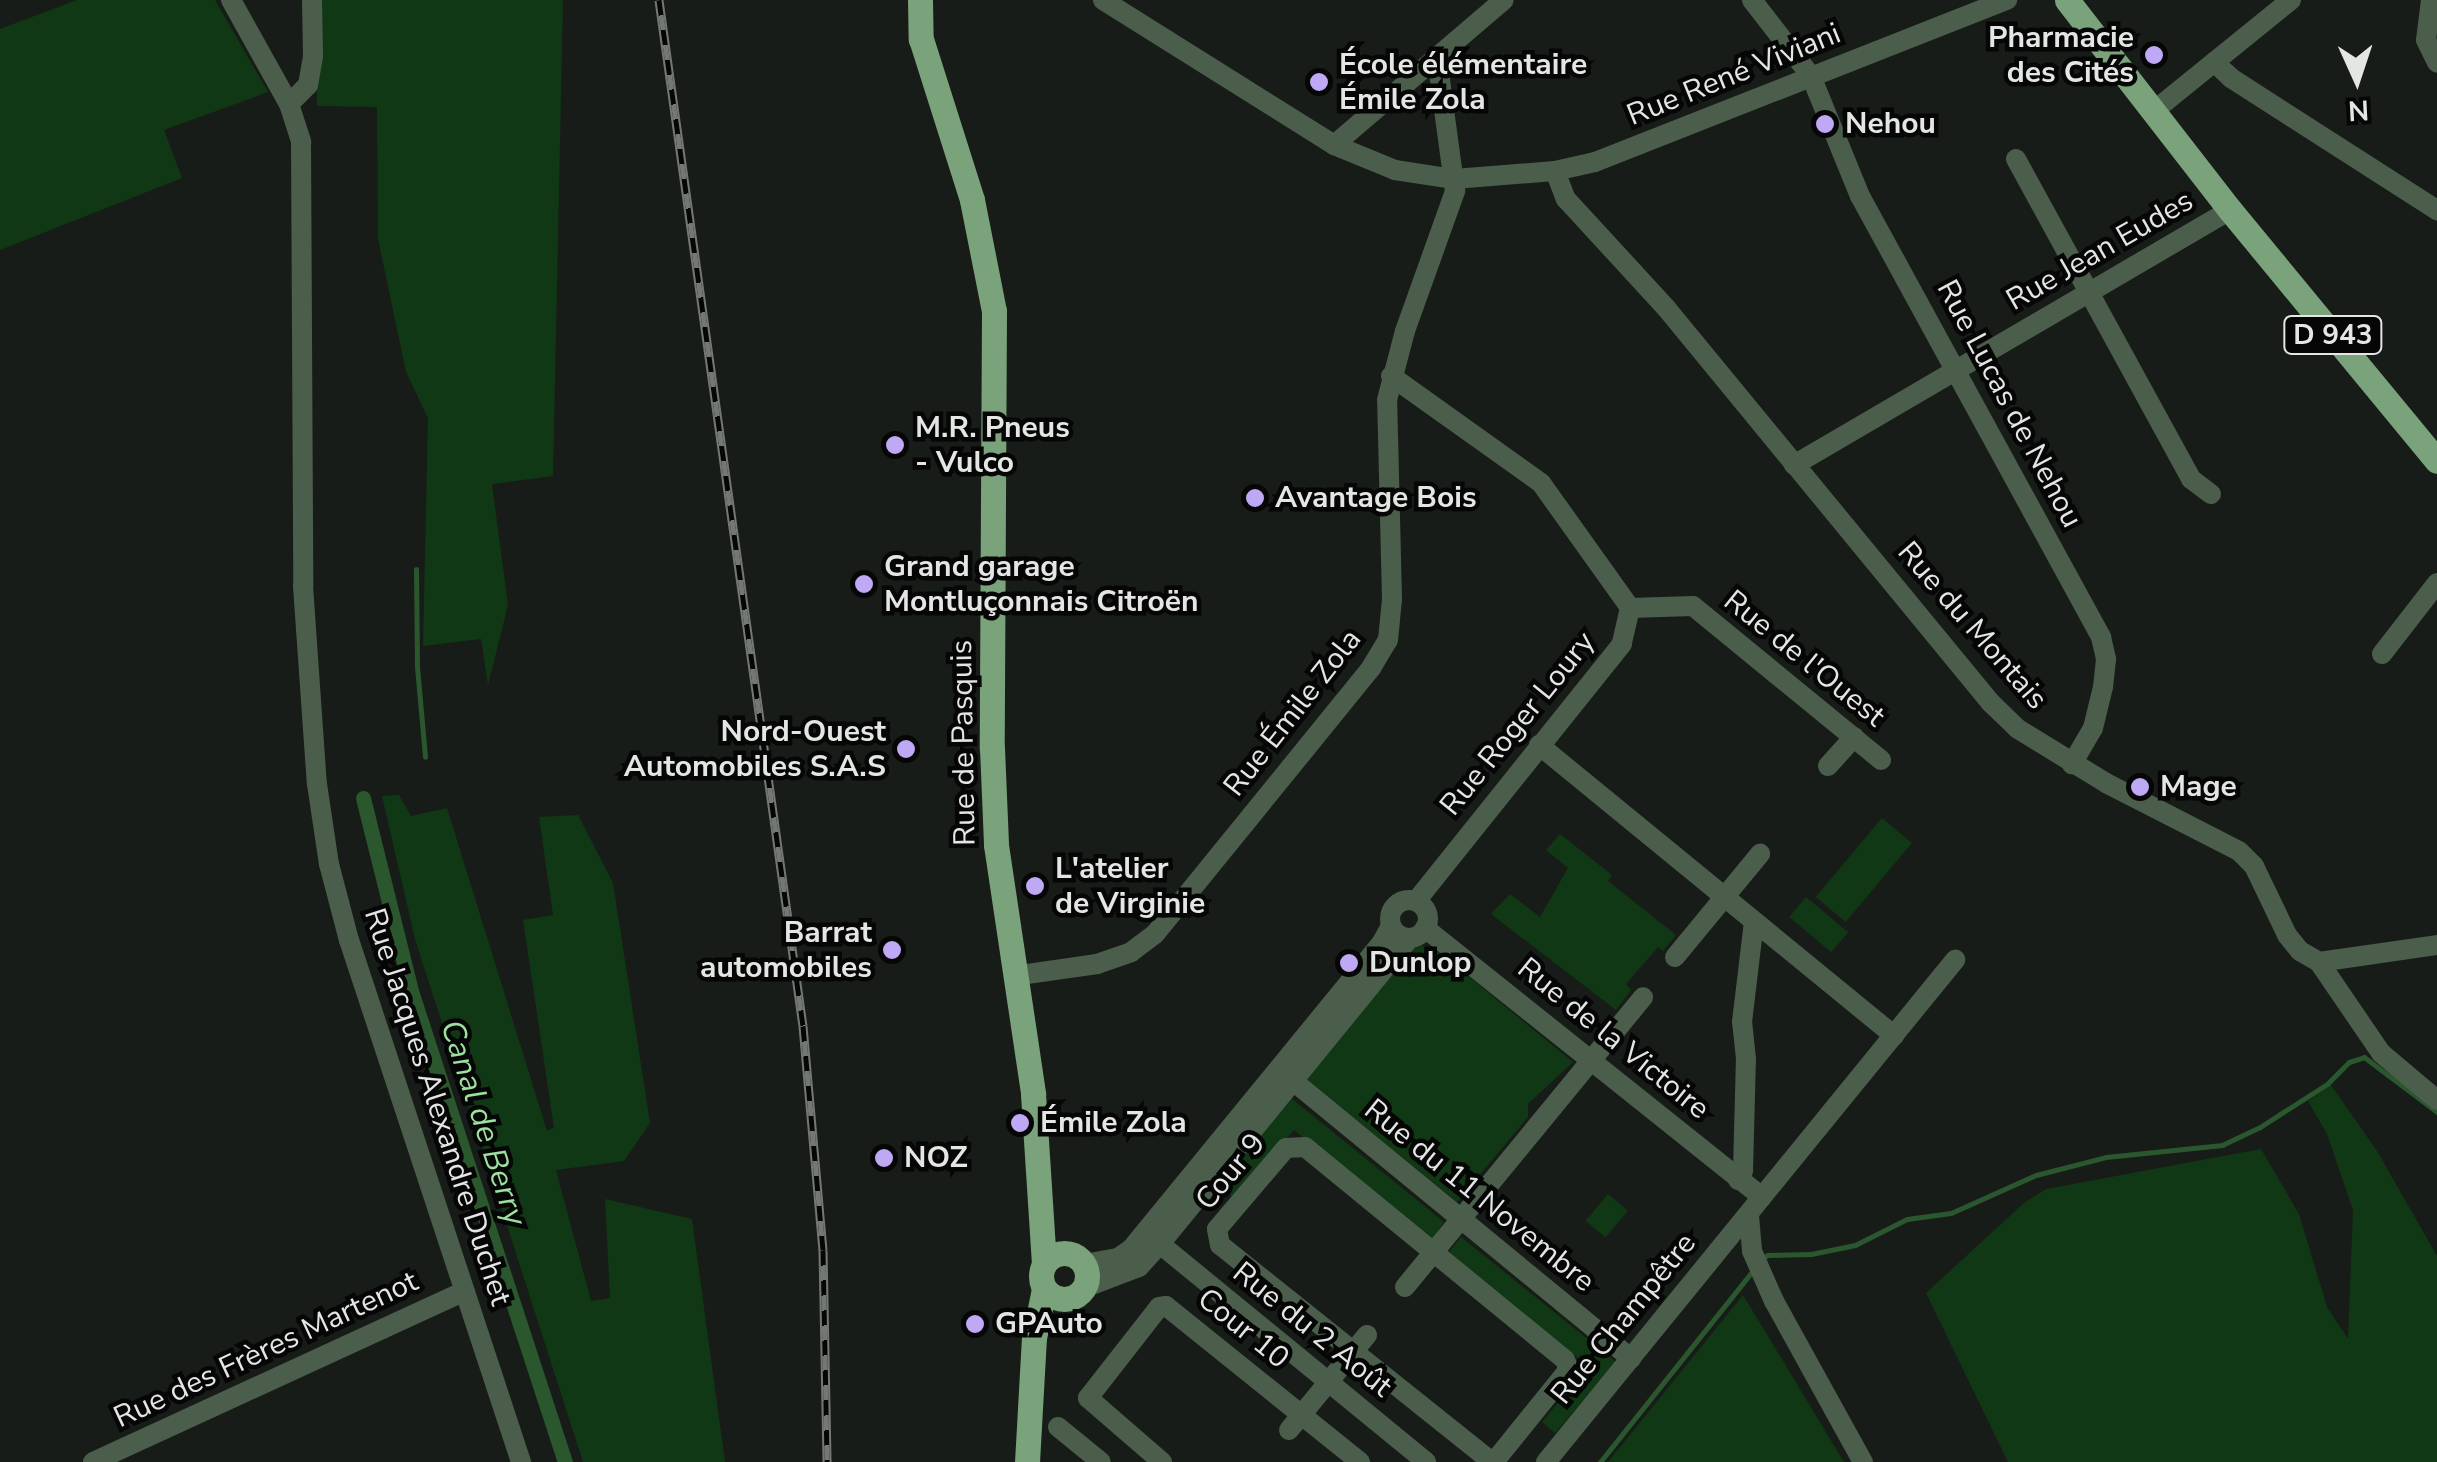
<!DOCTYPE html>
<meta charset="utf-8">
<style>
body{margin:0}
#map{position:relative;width:2437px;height:1462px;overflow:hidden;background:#181c18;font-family:"Nunito Sans",sans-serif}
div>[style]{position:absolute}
.green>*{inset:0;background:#103814;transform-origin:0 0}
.stream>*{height:5px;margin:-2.5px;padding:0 2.5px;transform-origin:2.5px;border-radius:2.5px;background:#2a572d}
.canal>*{height:15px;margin:-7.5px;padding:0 7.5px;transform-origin:7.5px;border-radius:7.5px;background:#2a572d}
.minor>*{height:20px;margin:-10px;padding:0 10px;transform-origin:10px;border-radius:10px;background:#4b5e4b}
.minor>.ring{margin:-10px;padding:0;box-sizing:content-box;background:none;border:20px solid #4b5e4b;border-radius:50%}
.major>*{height:25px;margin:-12.5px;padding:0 12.5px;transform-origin:12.5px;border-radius:12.5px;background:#7aa27b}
.major>.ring{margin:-12.5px;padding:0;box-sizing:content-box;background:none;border:25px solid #7aa27b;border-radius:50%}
.rail>*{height:9px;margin-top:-4.5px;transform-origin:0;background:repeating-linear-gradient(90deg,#050605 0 15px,#747874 0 30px);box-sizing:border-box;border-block:2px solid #747874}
.dots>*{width:28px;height:28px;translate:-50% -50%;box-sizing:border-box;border:5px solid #050605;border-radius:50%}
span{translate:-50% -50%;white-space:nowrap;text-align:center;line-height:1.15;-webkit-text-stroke:9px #050605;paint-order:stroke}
.shield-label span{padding:2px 8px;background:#050605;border:2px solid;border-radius:8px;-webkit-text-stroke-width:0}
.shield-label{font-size:28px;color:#e3e6e3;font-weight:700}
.poi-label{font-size:30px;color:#e3e6e3;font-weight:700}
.right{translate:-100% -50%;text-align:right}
.left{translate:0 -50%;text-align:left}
.street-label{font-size:30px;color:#e3e6e3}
.water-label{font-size:32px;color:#9ce19e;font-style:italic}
.north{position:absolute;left:2307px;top:30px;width:100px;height:100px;-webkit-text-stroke:8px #050605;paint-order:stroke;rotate:177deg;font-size:28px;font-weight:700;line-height:40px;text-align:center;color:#e3e6e3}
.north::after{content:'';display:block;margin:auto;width:35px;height:45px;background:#e3e6e3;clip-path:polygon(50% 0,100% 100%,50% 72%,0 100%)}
</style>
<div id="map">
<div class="green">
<div style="clip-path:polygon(77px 0,215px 0,268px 92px,164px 130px,182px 178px,0 250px,0 29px)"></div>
<div style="clip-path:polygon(317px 0,563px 0,553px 476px,492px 484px,508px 605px,488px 685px,481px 639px,423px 646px,428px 418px,406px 372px,378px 239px,377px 107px,317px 106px)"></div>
<div style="clip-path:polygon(399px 795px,411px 816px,447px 808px,547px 1131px,554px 1128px,523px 920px,553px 915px,539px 817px,578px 815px,613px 883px,650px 1123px,624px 1161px,556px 1170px,591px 1301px,610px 1298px,605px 1199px,692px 1219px,725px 1462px,583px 1462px,415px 939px,382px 796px)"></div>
<div style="left:1882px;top:818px;width:39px;height:103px;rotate:40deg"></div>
<div style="clip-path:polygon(1560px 834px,1612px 875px,1608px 881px,1676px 935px,1663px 951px,1658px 947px,1626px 984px,1631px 990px,1616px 1010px,1491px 914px,1510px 894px,1540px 917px,1568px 868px,1546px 850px)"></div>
<div style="left:1806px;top:897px;width:55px;height:26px;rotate:40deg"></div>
<div style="clip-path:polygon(1423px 946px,1435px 949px,1573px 1062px,1528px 1104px,1528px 1117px,1457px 1202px,1304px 1077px,1413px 948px)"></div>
<div style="clip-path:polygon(2331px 1085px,2377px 1151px,2437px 1256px,2437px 1462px,2008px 1462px,1926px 1293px,2024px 1203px,2046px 1189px,2261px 1149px,2299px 1214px,2327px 1307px,2348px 1339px,2353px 1210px,2327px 1134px,2308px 1101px)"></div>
<div style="clip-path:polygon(1291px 1098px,1444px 1222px,1432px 1240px,1294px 1130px,1234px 1198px,1219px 1187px)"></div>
<div style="left:1608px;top:1194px;width:26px;height:35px;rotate:40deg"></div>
<div style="clip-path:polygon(1461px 1237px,1616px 1362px,1555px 1433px,1542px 1422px,1588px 1366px,1448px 1253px)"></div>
<div style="clip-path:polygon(1743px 1295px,1844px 1462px,1608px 1462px)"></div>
</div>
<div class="stream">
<div style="left:416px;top:569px;width:98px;rotate:89.4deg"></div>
<div style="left:417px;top:667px;width:90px;rotate:84.9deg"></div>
<div style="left:1761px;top:1261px;width:8px;rotate:-45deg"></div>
<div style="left:1767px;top:1255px;width:44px;rotate:-1.3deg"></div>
<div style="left:1811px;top:1254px;width:45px;rotate:-11.6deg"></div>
<div style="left:1855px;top:1245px;width:58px;rotate:-26.6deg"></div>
<div style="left:1907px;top:1219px;width:44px;rotate:-7.8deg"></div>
<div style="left:1951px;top:1213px;width:93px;rotate:-24.1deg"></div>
<div style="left:2036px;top:1175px;width:72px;rotate:-14.4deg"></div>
<div style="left:2106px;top:1157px;width:117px;rotate:-5.9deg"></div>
<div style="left:2222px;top:1145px;width:42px;rotate:-25.3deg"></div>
<div style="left:2260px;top:1127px;width:80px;rotate:-32.7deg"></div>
<div style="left:2327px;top:1084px;width:31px;rotate:-45deg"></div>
<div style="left:2349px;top:1062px;width:16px;rotate:-18deg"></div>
<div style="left:2364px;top:1057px;width:91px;rotate:37deg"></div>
<div style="left:1600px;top:1462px;width:247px;rotate:-51.4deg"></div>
</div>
<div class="canal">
<div style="left:363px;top:798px;width:202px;rotate:76deg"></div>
<div style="left:412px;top:994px;width:492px;rotate:71.9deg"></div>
</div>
<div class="minor">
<div style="left:231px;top:0;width:119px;rotate:60.9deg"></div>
<div style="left:289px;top:104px;width:40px;rotate:72deg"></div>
<div style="left:301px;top:142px;width:444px;rotate:89.7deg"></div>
<div style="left:303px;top:586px;width:198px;rotate:86deg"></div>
<div style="left:317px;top:784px;width:81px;rotate:81.5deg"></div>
<div style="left:329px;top:864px;width:79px;rotate:75.3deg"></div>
<div style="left:349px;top:940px;width:550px;rotate:71.76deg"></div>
<div style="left:1103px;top:0;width:273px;rotate:32.1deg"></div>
<div style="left:1334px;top:145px;width:66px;rotate:22.3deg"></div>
<div style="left:1395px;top:170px;width:60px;rotate:8.7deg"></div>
<div style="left:1454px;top:179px;width:101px;rotate:-4.5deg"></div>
<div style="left:1555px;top:171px;width:41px;rotate:-12.7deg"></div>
<div style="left:1595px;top:162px;width:443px;rotate:-21.5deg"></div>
<div style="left:1752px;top:0;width:96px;rotate:52.2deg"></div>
<div style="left:1811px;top:76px;width:130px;rotate:67.8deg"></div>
<div style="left:1860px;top:196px;width:503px;rotate:61.34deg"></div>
<div style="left:2101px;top:637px;width:23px;rotate:77deg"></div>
<div style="left:2106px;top:659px;width:28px;rotate:96deg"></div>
<div style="left:2103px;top:687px;width:42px;rotate:103.7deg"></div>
<div style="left:2093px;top:728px;width:42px;rotate:120.3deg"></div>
<div style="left:2431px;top:0;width:40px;rotate:97.1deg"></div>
<div style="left:2426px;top:40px;width:25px;rotate:64deg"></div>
<div style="left:2214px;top:62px;width:23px;rotate:43deg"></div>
<div style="left:2231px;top:78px;width:245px;rotate:32.7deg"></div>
<div style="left:289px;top:104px;width:27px;rotate:-45deg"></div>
<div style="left:308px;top:85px;width:29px;rotate:-80deg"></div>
<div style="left:313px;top:56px;width:56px;rotate:-91deg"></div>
<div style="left:2155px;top:110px;width:175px;rotate:-39deg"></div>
<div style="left:1334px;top:145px;width:223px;rotate:-40.5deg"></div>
<div style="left:2016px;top:159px;width:365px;rotate:61.3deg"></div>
<div style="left:2191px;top:479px;width:25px;rotate:37deg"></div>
<div style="left:1555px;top:171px;width:30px;rotate:69deg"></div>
<div style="left:1566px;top:199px;width:149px;rotate:47.4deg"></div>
<div style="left:1667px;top:309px;width:509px;rotate:50.58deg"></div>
<div style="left:1990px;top:702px;width:39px;rotate:44deg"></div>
<div style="left:2018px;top:729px;width:103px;rotate:31.5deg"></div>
<div style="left:2106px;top:783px;width:149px;rotate:27.1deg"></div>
<div style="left:2239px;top:851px;width:21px;rotate:45deg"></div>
<div style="left:2254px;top:866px;width:76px;rotate:64.4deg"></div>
<div style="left:2287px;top:935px;width:21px;rotate:51deg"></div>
<div style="left:2300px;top:951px;width:22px;rotate:30deg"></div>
<div style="left:2319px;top:962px;width:119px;rotate:-8.2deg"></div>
<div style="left:1391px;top:376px;width:184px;rotate:35.5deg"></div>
<div style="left:1541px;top:483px;width:153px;rotate:54.5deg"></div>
<div style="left:1630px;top:608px;width:37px;rotate:103deg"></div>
<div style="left:1622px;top:644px;width:329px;rotate:128.7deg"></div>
<div style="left:1794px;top:465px;width:505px;rotate:-30.32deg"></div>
<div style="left:1630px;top:608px;width:63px;rotate:-1.8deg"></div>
<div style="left:1693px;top:606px;width:243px;rotate:39.3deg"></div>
<div style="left:2382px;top:654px;width:90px;rotate:-52.2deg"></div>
<div style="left:1539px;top:745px;width:459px;rotate:39.3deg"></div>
<div style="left:1828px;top:766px;width:39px;rotate:-48deg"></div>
<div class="ring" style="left:1390px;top:900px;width:18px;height:18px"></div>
<div style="left:1425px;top:928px;width:431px;rotate:38.6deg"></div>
<div style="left:1675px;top:957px;width:134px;rotate:-50.5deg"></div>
<div style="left:2319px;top:962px;width:110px;rotate:55.7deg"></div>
<div style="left:2381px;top:1053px;width:73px;rotate:40deg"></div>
<div style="left:1014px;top:976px;width:84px;rotate:-8.2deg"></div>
<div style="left:1097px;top:964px;width:36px;rotate:-19deg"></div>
<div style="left:1131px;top:952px;width:30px;rotate:-37deg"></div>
<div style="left:1155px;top:934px;width:343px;rotate:-50.9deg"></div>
<div style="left:1371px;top:668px;width:33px;rotate:-59deg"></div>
<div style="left:1388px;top:640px;width:41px;rotate:-84.4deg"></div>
<div style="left:1392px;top:599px;width:199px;rotate:-91.4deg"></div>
<div style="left:1387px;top:400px;width:71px;rotate:-75.4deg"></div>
<div style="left:1405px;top:331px;width:149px;rotate:-70.3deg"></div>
<div style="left:1455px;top:191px;width:134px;rotate:-97.7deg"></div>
<div style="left:1281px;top:1071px;width:453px;rotate:39.4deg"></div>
<div style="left:1738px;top:1180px;width:10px;rotate:-61deg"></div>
<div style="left:1743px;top:1171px;width:112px;rotate:-88.5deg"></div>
<div style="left:1746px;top:1059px;width:37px;rotate:-96deg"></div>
<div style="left:1742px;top:1022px;width:101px;rotate:-83.2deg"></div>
<div style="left:1749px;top:1216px;width:35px;rotate:85deg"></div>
<div style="left:1752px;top:1251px;width:55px;rotate:66.3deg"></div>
<div style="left:1774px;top:1301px;width:184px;rotate:61.1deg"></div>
<div style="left:1160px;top:1244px;width:344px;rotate:39.3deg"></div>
<div style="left:1084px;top:1264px;width:35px;rotate:-10deg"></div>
<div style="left:1118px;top:1258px;width:16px;rotate:-35deg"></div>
<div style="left:1131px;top:1249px;width:397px;rotate:-50.7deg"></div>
<div style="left:1382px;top:942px;width:18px;rotate:-61deg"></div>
<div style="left:1405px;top:1287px;width:375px;rotate:-50.6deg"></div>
<div style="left:1084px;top:1288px;width:59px;rotate:-20.9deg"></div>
<div style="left:1139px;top:1267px;width:31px;rotate:-48deg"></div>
<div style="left:1160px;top:1244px;width:395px;rotate:-50.8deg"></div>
<div style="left:1058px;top:1427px;width:55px;rotate:39.1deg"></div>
<div style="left:1289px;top:1430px;width:123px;rotate:-50.6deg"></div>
<div style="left:93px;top:1462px;width:409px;rotate:-24.7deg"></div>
<div style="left:1162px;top:1462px;width:98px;rotate:-139.1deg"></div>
<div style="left:1088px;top:1398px;width:115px;rotate:-52deg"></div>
<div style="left:1159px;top:1307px;width:7px;rotate:-8deg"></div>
<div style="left:1166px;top:1306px;width:249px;rotate:38.8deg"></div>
<div style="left:1492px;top:1462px;width:348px;rotate:-141.4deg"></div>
<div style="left:1220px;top:1245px;width:16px;rotate:-101deg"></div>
<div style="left:1217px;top:1229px;width:106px;rotate:-49.6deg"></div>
<div style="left:1286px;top:1148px;width:19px;rotate:-3deg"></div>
<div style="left:1305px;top:1147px;width:336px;rotate:39.3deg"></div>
<div style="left:1565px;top:1360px;width:10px;rotate:66deg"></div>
<div style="left:1569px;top:1369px;width:119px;rotate:128.9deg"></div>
<div style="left:1546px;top:1462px;width:648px;rotate:-50.83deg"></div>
</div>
<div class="major">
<div style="left:920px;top:0;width:39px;rotate:89deg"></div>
<div style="left:921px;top:39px;width:169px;rotate:72.4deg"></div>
<div style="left:972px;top:200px;width:113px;rotate:78.8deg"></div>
<div style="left:994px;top:311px;width:437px;rotate:90.3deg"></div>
<div style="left:992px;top:748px;width:97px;rotate:87.6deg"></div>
<div style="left:996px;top:845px;width:252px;rotate:81.5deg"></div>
<div style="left:1033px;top:1094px;width:170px;rotate:86.3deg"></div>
<div style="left:2067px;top:0;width:266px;rotate:52.2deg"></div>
<div style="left:2230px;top:210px;width:325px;rotate:50.5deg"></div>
<div class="ring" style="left:1041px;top:1253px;width:21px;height:21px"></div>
<div style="left:1027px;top:1462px;width:124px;rotate:-86.8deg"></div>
<div style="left:1034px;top:1338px;width:50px;rotate:-78.5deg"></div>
</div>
<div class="rail">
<div style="left:659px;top:0;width:1036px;rotate:82.01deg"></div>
<div style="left:803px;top:1026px;width:225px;rotate:84.9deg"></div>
<div style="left:823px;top:1250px;width:212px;rotate:88.9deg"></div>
</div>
<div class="dots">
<div style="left:2154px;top:55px;background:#bfa8f4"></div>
<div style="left:1319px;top:82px;background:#bfa8f4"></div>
<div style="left:1825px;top:124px;background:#bfa8f4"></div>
<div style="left:895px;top:445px;background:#bfa8f4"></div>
<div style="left:1255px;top:498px;background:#bfa8f4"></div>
<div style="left:864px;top:584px;background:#bfa8f4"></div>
<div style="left:906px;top:749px;background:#bfa8f4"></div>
<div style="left:2140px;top:787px;background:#bfa8f4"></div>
<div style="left:1035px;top:886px;background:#bfa8f4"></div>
<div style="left:892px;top:950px;background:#bfa8f4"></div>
<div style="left:1349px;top:963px;background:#bfa8f4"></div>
<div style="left:1020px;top:1123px;background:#bfa8f4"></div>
<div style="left:884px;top:1158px;background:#bfa8f4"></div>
<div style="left:975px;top:1324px;background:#bfa8f4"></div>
</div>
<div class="shield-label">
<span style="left:2333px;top:335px">D 943</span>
</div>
<div class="poi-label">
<span class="right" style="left:2134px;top:55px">Pharmacie<br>des Cités</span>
<span class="left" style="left:1339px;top:82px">École élémentaire<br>Émile Zola</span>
<span class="left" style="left:1845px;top:124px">Nehou</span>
<span class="left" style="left:915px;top:445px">M.R. Pneus<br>- Vulco</span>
<span class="left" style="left:1275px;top:498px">Avantage Bois</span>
<span class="left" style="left:884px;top:584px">Grand garage<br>Montluçonnais Citroën</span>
<span class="right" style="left:886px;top:749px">Nord-Ouest<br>Automobiles S.A.S</span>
<span class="left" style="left:2160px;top:787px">Mage</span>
<span class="left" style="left:1055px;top:886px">L'atelier<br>de Virginie</span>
<span class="right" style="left:872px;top:950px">Barrat<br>automobiles</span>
<span class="left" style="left:1369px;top:963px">Dunlop</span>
<span class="left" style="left:1040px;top:1123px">Émile Zola</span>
<span class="left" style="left:904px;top:1158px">NOZ</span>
<span class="left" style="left:995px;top:1324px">GPAuto</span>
</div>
<div class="street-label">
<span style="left:1734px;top:75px;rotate:-22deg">Rue René Viviani</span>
<span style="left:2100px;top:251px;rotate:-30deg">Rue Jean Eudes</span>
<span style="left:2009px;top:404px;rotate:62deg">Rue Lucas de Nehou</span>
<span style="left:1972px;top:626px;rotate:49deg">Rue du Montais</span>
<span style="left:1804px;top:659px;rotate:39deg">Rue de l'Ouest</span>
<span style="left:1293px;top:713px;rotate:-52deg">Rue Émile Zola</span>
<span style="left:1518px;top:724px;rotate:-51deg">Rue Roger Loury</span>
<span style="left:964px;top:743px;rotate:-91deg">Rue de Pasquis</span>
<span style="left:1613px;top:1039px;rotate:39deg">Rue de la Victoire</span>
<span style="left:437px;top:1107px;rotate:72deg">Rue Jacques Alexandre Duchet</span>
<span style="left:1231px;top:1172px;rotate:-50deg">Cour 9</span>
<span style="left:1479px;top:1196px;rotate:39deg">Rue du 11 Novembre</span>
<span style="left:1624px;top:1319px;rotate:-51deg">Rue Champêtre</span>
<span style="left:1243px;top:1329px;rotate:39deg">Cour 10</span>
<span style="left:1312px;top:1330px;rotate:39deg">Rue du 2 Août</span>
<span style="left:266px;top:1350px;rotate:-25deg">Rue des Frères Martenot</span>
</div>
<div class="water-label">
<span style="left:483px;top:1123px;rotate:72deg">Canal de Berry</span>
</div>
<div class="north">N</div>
</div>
